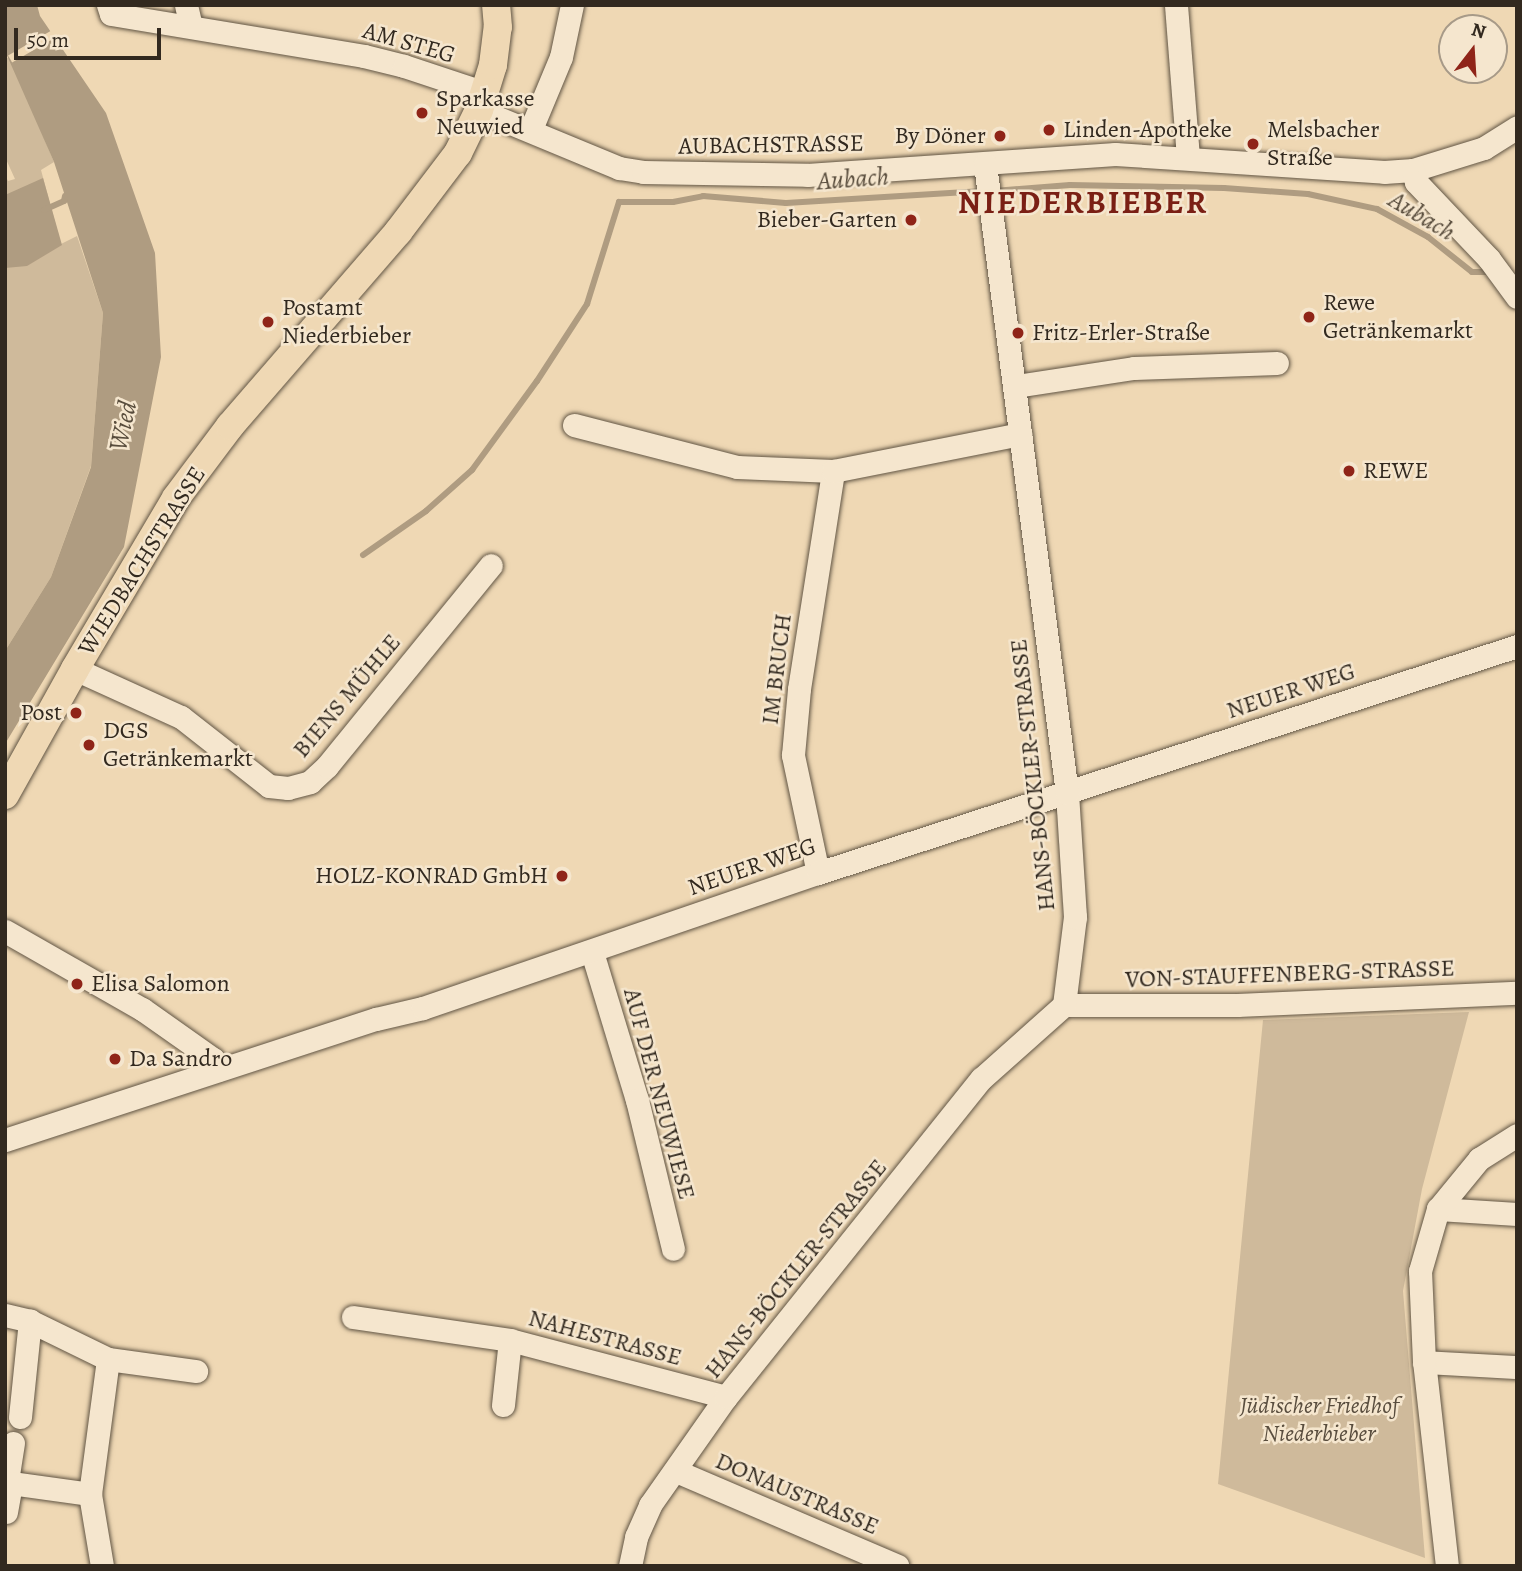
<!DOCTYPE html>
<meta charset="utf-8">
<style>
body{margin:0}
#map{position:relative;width:1522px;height:1571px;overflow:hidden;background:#efd8b4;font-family:Alegreya,serif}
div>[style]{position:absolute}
.green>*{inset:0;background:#cfba9b}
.water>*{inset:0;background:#af9c81}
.pier>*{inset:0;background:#efd8b4;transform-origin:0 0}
.stream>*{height:6px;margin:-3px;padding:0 3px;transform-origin:3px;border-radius:3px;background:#af9c81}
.roads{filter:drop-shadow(0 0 2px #615544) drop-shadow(0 0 2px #615544)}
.minor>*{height:23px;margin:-11.5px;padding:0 11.5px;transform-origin:11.5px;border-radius:11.5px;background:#f5e6ce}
.major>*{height:28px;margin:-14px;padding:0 14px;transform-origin:14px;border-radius:14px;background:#efd8b4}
.dots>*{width:19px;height:19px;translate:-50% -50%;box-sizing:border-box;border:4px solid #f5e6ce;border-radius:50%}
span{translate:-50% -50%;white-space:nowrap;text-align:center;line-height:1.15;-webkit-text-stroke:5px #f5e6ce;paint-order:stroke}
.street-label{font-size:24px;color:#32291f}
.poi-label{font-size:24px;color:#32291f}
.left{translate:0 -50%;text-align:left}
.right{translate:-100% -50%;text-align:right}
.park-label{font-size:24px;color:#594d3e;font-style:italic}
.water-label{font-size:26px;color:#584c3c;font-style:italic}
.district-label{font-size:32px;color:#7a1f14;font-weight:700;letter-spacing:2px}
.frame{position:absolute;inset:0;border:7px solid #32291f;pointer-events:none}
.north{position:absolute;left:1438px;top:14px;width:70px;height:70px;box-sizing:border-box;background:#f5e6ce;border:2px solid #a79a88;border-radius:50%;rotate:17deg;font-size:19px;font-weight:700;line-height:28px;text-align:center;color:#32291f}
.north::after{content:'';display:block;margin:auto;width:24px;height:32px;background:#8f2418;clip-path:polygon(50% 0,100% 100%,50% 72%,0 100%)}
.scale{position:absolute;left:14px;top:28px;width:147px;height:32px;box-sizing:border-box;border:4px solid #32291f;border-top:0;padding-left:9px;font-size:21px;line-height:24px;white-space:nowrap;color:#32291f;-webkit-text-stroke:5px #f5e6ce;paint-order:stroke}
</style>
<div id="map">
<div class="green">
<div style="clip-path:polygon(10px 57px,54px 162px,41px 170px,61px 244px,77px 236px,103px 313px,91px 466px,51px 577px,5px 651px,5px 175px,8px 181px,15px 179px,5px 157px,5px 59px)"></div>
<div style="clip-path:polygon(1469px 1012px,1422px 1189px,1403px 1291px,1425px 1558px,1218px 1484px,1263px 1020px)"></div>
</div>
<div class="water">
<div style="clip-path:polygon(5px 5px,37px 5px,40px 16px,106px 113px,155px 253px,161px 357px,124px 547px,5px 744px,5px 651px,51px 577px,91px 467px,103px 313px,54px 162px,5px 51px)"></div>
<div style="clip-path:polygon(43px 178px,62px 245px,27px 266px,5px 268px,5px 195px)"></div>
</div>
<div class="pier">
<div style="left:54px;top:29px;width:8px;height:53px;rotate:60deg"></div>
</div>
<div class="stream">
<div style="left:994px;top:191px;width:76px;rotate:-4.5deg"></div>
<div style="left:1070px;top:185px;width:154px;rotate:1.1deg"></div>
<div style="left:1224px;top:188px;width:84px;rotate:4.1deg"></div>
<div style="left:1308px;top:194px;width:71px;rotate:12.3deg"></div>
<div style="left:1377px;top:209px;width:58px;rotate:28.8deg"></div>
<div style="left:1428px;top:237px;width:56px;rotate:38.5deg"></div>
<div style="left:1472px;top:272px;width:18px"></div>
<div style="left:44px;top:210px;width:22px;rotate:-24deg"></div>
<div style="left:64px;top:201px;width:5px;rotate:-79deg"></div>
<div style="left:363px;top:555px;width:77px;rotate:-34.9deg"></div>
<div style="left:426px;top:511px;width:62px;rotate:-41.7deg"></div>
<div style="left:472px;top:470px;width:110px;rotate:-53.9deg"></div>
<div style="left:537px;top:381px;width:92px;rotate:-57deg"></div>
<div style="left:587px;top:304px;width:107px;rotate:-72.6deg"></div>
<div style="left:619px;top:202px;width:54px"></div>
<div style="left:673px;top:202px;width:31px;rotate:-11deg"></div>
<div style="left:703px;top:196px;width:83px;rotate:4.8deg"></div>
<div style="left:786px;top:203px;width:197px;rotate:-3.5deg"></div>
</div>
<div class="roads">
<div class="minor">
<div style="left:108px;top:5px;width:9px;rotate:72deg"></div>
<div style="left:111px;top:14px;width:256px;rotate:9.4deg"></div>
<div style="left:364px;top:56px;width:41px;rotate:14deg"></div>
<div style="left:404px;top:66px;width:85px;rotate:18.4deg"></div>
<div style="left:186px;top:5px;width:22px;rotate:77deg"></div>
<div style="left:1176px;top:5px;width:152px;rotate:85.5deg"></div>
<div style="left:479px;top:110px;width:152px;rotate:22.5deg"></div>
<div style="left:619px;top:168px;width:24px;rotate:9deg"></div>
<div style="left:643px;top:172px;width:164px;rotate:1deg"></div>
<div style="left:807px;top:175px;width:309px;rotate:-3.9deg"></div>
<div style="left:1115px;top:154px;width:270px;rotate:3.8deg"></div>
<div style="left:1384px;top:172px;width:29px;rotate:-4deg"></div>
<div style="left:1413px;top:170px;width:74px;rotate:-17.2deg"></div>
<div style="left:1484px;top:148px;width:39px;rotate:-32deg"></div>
<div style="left:531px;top:129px;width:78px;rotate:-67.4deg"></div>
<div style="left:561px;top:57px;width:53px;rotate:-78.1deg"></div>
<div style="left:1413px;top:170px;width:12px;rotate:76deg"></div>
<div style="left:1416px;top:182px;width:106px;rotate:46.5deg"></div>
<div style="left:1489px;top:259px;width:47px;rotate:53.6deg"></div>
<div style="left:1016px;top:386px;width:119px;rotate:-8.7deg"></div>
<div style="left:1134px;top:368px;width:143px;rotate:-2deg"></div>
<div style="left:574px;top:425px;width:168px;rotate:14.4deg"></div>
<div style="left:737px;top:467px;width:96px;rotate:2.4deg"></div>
<div style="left:75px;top:669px;width:116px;rotate:24.4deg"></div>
<div style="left:181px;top:717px;width:112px;rotate:38.1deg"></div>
<div style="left:269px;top:786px;width:19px;rotate:6deg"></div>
<div style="left:288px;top:788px;width:23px;rotate:-15deg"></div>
<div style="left:310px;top:782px;width:23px;rotate:-43deg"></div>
<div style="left:327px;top:766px;width:259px;rotate:-50.8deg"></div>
<div style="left:818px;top:873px;width:121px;rotate:-102deg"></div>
<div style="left:793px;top:755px;width:66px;rotate:-84.8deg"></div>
<div style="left:799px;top:689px;width:221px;rotate:-81.1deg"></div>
<div style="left:833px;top:471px;width:191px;rotate:-11.2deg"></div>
<div style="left:5px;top:931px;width:158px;rotate:29.7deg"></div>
<div style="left:142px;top:1009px;width:87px;rotate:35.2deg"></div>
<div style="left:213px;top:1059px;width:12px;rotate:66deg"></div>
<div style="left:592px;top:952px;width:155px;rotate:73.1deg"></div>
<div style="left:637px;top:1100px;width:153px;rotate:76.4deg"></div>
<div style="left:1064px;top:1005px;width:173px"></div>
<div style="left:1237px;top:1005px;width:280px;rotate:-2.5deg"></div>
<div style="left:5px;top:1140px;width:390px;rotate:-18.1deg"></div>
<div style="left:376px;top:1019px;width:48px;rotate:-13.2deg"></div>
<div style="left:423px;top:1008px;width:417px;rotate:-18.9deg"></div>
<div style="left:818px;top:873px;width:735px;rotate:-17.99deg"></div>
<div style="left:1438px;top:1209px;width:79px;rotate:3.6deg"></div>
<div style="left:5px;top:1315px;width:26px;rotate:13deg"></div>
<div style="left:30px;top:1321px;width:87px;rotate:26deg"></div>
<div style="left:108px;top:1359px;width:89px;rotate:7.8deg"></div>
<div style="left:353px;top:1317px;width:159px;rotate:8.3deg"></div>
<div style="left:510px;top:1340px;width:223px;rotate:14.8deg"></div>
<div style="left:1424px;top:1362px;width:93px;rotate:3.1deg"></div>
<div style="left:503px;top:1405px;width:65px;rotate:-83.9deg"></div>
<div style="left:20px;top:1417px;width:97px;rotate:-84.1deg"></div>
<div style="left:13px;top:1443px;width:33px;rotate:99deg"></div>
<div style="left:8px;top:1476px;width:8px;rotate:67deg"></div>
<div style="left:11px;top:1483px;width:80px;rotate:7.9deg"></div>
<div style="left:676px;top:1471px;width:241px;rotate:23.2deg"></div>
<div style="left:6px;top:1512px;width:29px;rotate:-80deg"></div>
<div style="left:102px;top:1566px;width:73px;rotate:-99.5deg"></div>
<div style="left:90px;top:1494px;width:136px;rotate:-82.4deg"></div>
<div style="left:630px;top:1566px;width:30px;rotate:-78deg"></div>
<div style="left:636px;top:1537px;width:35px;rotate:-66deg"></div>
<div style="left:650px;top:1505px;width:132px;rotate:-54.9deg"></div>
<div style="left:726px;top:1397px;width:408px;rotate:-51.3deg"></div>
<div style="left:981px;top:1079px;width:111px;rotate:-41.7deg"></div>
<div style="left:1064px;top:1005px;width:89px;rotate:-82.9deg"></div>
<div style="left:1075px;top:917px;width:124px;rotate:-93.7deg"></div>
<div style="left:1067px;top:793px;width:634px;rotate:-97.43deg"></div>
<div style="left:1447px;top:1566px;width:205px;rotate:-96.4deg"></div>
<div style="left:1424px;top:1362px;width:91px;rotate:-92.5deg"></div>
<div style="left:1420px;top:1271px;width:65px;rotate:-73.8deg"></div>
<div style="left:1438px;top:1209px;width:65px;rotate:-50.6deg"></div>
<div style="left:1479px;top:1159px;width:45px;rotate:-32.3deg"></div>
</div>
<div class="major">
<div style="left:5px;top:795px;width:144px;rotate:-60.9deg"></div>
<div style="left:75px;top:669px;width:199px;rotate:-59.4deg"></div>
<div style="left:176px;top:498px;width:90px;rotate:-53.1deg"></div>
<div style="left:230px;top:426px;width:257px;rotate:-49.1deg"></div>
<div style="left:398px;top:232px;width:99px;rotate:-52.8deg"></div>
<div style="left:458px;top:153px;width:48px;rotate:-64deg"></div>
<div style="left:479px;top:110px;width:47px;rotate:-72.7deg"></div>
<div style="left:493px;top:65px;width:38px;rotate:-83deg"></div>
<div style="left:498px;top:27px;width:22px;rotate:-95deg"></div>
</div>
</div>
<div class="dots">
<div style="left:422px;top:113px;background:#8f2418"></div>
<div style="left:1049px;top:130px;background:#8f2418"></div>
<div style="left:1000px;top:136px;background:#8f2418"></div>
<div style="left:1253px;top:144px;background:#8f2418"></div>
<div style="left:911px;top:220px;background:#8f2418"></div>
<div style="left:1309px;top:317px;background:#8f2418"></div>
<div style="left:268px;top:322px;background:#8f2418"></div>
<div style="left:1018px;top:333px;background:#8f2418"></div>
<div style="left:1349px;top:471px;background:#8f2418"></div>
<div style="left:76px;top:713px;background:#8f2418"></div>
<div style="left:89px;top:745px;background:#8f2418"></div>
<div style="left:562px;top:876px;background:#8f2418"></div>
<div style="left:77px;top:984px;background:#8f2418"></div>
<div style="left:115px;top:1059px;background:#8f2418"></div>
</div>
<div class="street-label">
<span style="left:409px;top:43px;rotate:16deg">AM STEG</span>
<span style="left:771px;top:145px;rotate:-1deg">AUBACHSTRASSE</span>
<span style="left:142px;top:561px;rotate:-58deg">WIEDBACHSTRASSE</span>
<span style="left:777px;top:669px;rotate:-83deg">IM BRUCH</span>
<span style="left:1291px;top:691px;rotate:-18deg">NEUER WEG</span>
<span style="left:347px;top:696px;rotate:-50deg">BIENS MÜHLE</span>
<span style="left:1033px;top:775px;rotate:-96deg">HANS-BÖCKLER-STRASSE</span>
<span style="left:752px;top:867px;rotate:-19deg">NEUER WEG</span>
<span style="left:1290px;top:974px;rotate:-2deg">VON-STAUFFENBERG-STRASSE</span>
<span style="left:659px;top:1094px;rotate:75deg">AUF DER NEUWIESE</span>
<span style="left:796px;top:1269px;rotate:-51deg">HANS-BÖCKLER-STRASSE</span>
<span style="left:605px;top:1338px;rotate:15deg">NAHESTRASSE</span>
<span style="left:797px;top:1494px;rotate:23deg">DONAUSTRASSE</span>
</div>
<div class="poi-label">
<span class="left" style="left:436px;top:113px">Sparkasse<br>Neuwied</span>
<span class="left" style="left:1063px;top:130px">Linden-Apotheke</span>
<span class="left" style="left:1267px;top:144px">Melsbacher<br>Straße</span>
<span class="right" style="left:986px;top:136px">By Döner</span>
<span class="right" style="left:897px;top:220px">Bieber-Garten</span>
<span class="left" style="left:1323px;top:317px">Rewe<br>Getränkemarkt</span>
<span class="left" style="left:282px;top:322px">Postamt<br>Niederbieber</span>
<span class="left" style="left:1032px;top:333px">Fritz-Erler-Straße</span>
<span class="left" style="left:1363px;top:471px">REWE</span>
<span class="right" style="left:62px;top:713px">Post</span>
<span class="left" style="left:103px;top:745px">DGS<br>Getränkemarkt</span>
<span class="right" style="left:548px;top:876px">HOLZ-KONRAD GmbH</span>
<span class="left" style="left:91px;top:984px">Elisa Salomon</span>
<span class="left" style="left:129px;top:1059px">Da Sandro</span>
</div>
<div class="park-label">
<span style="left:1319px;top:1420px">Jüdischer Friedhof<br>Niederbieber</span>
</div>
<div class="water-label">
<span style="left:853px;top:179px;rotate:-4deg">Aubach</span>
<span style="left:1422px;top:216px;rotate:31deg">Aubach</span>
<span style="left:123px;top:426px;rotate:-77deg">Wied</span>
</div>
<div class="district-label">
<span style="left:1083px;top:202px">NIEDERBIEBER</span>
</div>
<div class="frame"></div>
<div class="north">N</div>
<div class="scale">50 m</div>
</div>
